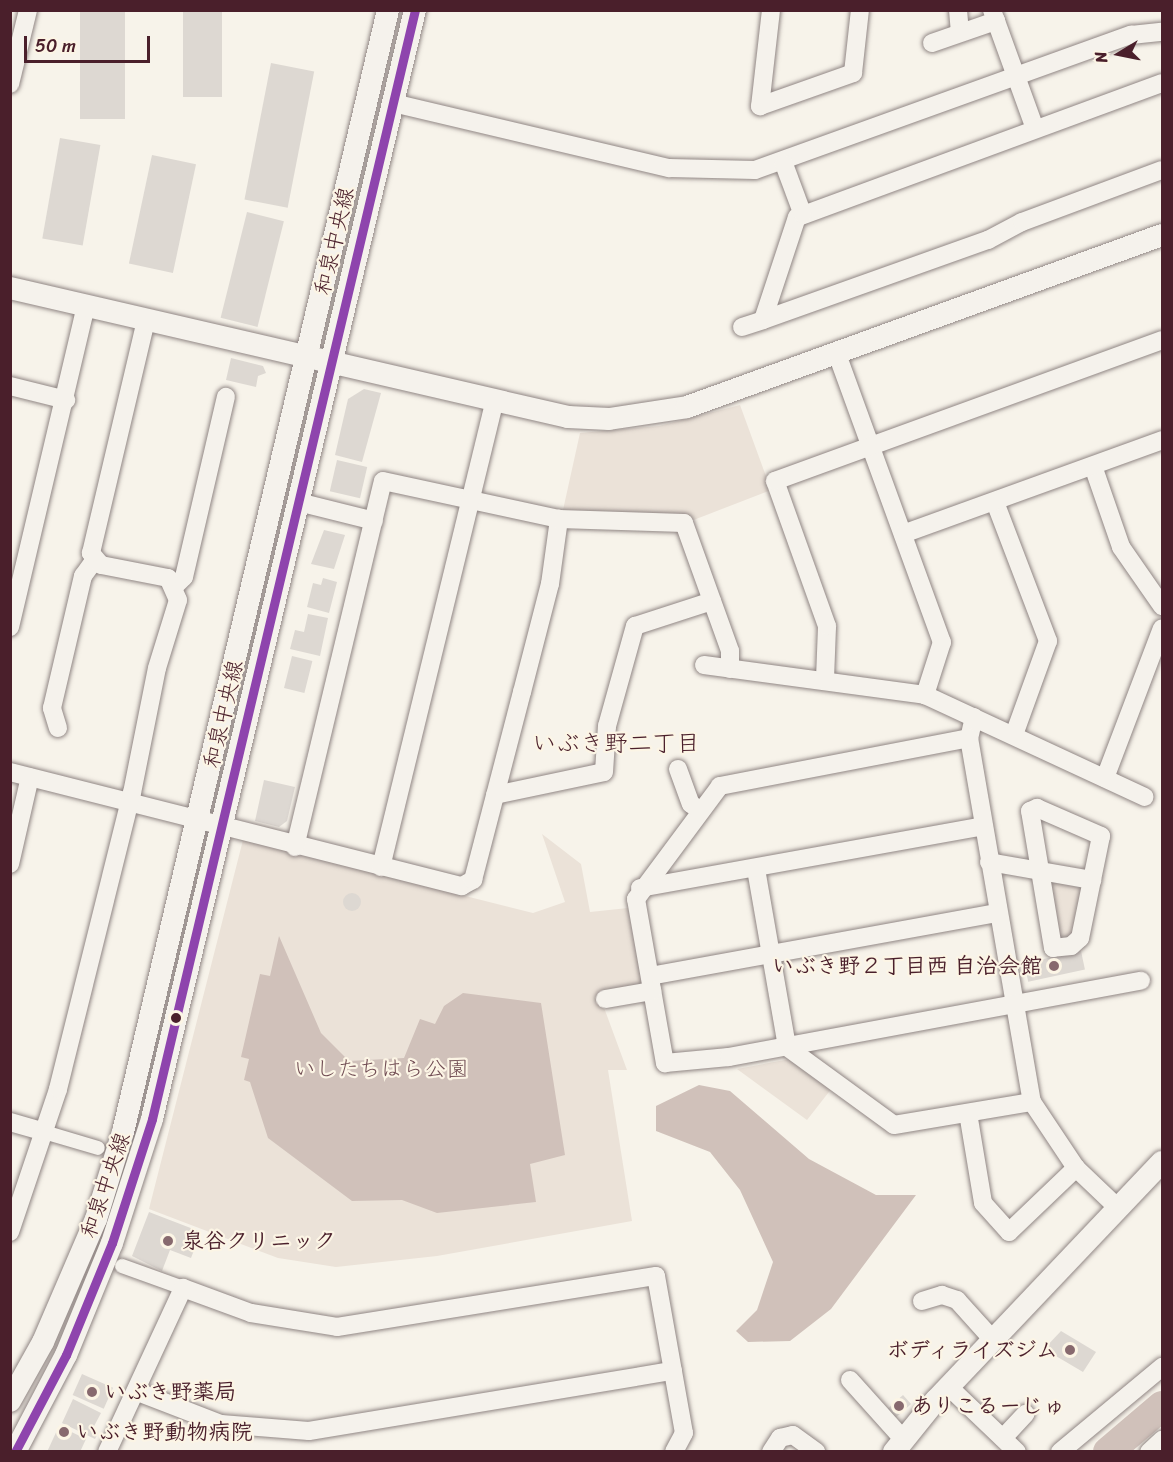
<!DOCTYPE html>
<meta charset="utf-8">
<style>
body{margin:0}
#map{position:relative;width:1173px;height:1462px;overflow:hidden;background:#f7f3ea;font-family:Sriracha,"Klee One",sans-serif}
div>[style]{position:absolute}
.green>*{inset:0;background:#ebe2d8}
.water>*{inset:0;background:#d0c1ba}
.river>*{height:30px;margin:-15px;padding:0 15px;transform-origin:15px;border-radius:15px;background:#d0c1ba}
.building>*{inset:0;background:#ddd8d2;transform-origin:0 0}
.round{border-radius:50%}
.roads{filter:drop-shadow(0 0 2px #908684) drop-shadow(0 0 2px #908684)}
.pedestrian>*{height:14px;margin:-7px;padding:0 7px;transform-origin:7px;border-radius:7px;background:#f5f2ec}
.minor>*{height:18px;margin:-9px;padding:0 9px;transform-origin:9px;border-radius:9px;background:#f5f2ec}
.tertiary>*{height:22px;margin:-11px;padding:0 11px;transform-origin:11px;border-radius:11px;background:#f5f2ec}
.bus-1>*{height:9px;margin:-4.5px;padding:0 4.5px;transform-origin:4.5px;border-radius:4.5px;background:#8e44ad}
.dots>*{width:16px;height:16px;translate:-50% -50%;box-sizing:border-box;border:3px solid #fcf5e5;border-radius:50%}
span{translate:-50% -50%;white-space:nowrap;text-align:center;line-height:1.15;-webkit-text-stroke:4.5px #fcf5e5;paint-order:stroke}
.street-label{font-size:22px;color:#4a1f2b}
.poi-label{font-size:22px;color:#4a1f2b;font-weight:700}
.right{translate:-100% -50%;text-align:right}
.left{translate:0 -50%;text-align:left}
.park-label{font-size:22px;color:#704c53}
.neighbourhood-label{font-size:24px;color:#4a1f2b}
.frame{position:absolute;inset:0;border:12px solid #4a1f2b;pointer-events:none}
.north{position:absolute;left:1089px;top:24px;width:60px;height:60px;-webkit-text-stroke:4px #fcf5e5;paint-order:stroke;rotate:260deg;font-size:16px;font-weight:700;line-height:24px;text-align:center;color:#4a1f2b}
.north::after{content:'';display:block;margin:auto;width:21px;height:27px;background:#4a1f2b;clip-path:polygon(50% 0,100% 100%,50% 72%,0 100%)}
.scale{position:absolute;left:24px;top:36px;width:126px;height:27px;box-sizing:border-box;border:3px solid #4a1f2b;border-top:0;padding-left:8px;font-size:18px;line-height:21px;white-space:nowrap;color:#4a1f2b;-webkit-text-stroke:4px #fcf5e5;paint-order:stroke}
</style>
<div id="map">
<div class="green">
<div style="clip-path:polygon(740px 405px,771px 490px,691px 521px,688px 515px,563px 510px,580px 433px,659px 426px)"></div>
<div style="clip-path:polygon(542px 834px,581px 864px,590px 912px,628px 908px,642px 984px,599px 994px,627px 1070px,608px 1070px,632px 1221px,437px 1256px,336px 1267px,278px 1258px,149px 1209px,243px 840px,533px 913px,565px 902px)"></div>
<div style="clip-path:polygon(1054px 880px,1085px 890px,1076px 934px,1069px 940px,1056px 936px,1047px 884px)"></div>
<div style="clip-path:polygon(790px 1059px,832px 1088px,807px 1120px,737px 1069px)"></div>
</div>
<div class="water">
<div style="clip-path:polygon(279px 936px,321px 1033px,349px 1061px,404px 1058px,420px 1019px,435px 1024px,444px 1006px,463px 993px,541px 1003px,565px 1155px,530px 1164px,536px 1202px,437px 1213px,402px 1200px,352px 1201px,268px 1138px,250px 1082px,244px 1080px,249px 1059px,241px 1057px,260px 974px,270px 976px)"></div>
<div style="clip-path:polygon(699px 1085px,730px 1091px,809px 1159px,876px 1195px,916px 1195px,831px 1309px,790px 1341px,748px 1342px,736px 1331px,757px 1310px,773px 1262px,740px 1190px,710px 1152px,656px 1131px,656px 1106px)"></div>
</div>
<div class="river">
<div style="left:1108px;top:1452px;width:71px;rotate:-40.4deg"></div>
</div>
<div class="building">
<div style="left:80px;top:10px;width:45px;height:109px"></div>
<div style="left:183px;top:10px;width:39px;height:87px"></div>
<div style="left:271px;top:63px;width:44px;height:139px;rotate:11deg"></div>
<div style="left:60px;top:138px;width:41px;height:102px;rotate:10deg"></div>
<div style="left:152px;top:155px;width:45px;height:111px;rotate:12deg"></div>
<div style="left:247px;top:212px;width:38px;height:109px;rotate:14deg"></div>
<div style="clip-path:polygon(231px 358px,263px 366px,266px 373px,258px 376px,256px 387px,226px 380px)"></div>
<div style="clip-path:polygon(364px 389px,381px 393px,362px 462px,335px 455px,348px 399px)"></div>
<div style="left:337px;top:460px;width:31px;height:32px;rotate:13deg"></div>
<div style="clip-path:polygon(324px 530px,345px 535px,334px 569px,311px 564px)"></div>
<div style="clip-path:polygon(323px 578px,337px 582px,329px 613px,307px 607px,313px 583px,321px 585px)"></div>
<div style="clip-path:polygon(308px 614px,328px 618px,320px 656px,290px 649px,295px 630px,304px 632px)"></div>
<div style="left:292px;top:656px;width:21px;height:33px;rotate:14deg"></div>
<div style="clip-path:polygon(264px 780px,295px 787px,287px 821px,279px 827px,255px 821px)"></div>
<div class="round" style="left:343px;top:893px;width:18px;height:18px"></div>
<div style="left:1081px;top:951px;width:19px;height:58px;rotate:78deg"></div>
<div style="clip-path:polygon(149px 1212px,201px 1232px,191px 1258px,170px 1250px,162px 1271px,132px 1256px)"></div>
<div style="clip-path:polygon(1061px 1331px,1096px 1352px,1083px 1372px,1044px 1349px)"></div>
<div style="left:82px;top:1374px;width:34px;height:23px;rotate:24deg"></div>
<div style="left:903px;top:1395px;width:12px;height:21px;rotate:48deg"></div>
<div style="clip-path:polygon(73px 1399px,101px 1413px,92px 1430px,98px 1433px,95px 1439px,62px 1423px)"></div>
<div style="clip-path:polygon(59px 1426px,86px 1439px,80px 1452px,47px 1452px)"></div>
</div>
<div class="roads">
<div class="pedestrian">
<div style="left:44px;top:1132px;width:56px;rotate:16.5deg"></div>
<div style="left:122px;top:1266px;width:65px;rotate:19.8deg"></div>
</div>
<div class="minor">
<div style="left:771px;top:10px;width:97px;rotate:96.5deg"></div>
<div style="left:760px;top:106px;width:99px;rotate:-19.5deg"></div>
<div style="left:853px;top:73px;width:63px;rotate:-83.7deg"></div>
<div style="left:958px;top:10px;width:22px;rotate:85deg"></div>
<div style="left:992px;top:10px;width:123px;rotate:70.1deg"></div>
<div style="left:932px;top:43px;width:68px;rotate:-19deg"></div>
<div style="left:1162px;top:83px;width:389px;rotate:159.8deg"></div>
<div style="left:797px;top:217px;width:108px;rotate:108.3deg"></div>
<div style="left:763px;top:320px;width:239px;rotate:-19.6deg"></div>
<div style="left:988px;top:240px;width:38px;rotate:-28deg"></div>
<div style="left:1022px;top:222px;width:149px;rotate:-20.4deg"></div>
<div style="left:10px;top:84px;width:76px;rotate:-76.3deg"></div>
<div style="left:393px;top:103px;width:284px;rotate:13.3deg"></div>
<div style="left:669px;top:168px;width:86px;rotate:1.3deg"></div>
<div style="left:755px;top:170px;width:400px;rotate:-19.8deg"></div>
<div style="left:1131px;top:35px;width:31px;rotate:-6deg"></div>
<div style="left:784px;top:164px;width:54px;rotate:69.6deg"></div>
<div style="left:742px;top:327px;width:22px;rotate:-18deg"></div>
<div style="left:837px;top:354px;width:307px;rotate:70deg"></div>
<div style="left:942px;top:642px;width:56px;rotate:107.8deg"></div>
<div style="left:10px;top:386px;width:58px;rotate:14deg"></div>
<div style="left:1093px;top:466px;width:86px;rotate:70.9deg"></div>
<div style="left:1121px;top:547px;width:72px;rotate:55.2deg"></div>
<div style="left:995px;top:502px;width:149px;rotate:69.1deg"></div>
<div style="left:1048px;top:641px;width:100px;rotate:109.9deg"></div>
<div style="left:302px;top:503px;width:74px;rotate:14deg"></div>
<div style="left:903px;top:534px;width:276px;rotate:-19.9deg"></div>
<div style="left:176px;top:585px;width:11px;rotate:-45deg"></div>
<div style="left:184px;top:577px;width:185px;rotate:-76.9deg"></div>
<div style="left:10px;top:627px;width:330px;rotate:-76.7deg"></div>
<div style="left:704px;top:665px;width:223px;rotate:7.7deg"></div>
<div style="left:925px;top:695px;width:242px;rotate:24.9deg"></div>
<div style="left:825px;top:679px;width:53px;rotate:-87.8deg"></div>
<div style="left:827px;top:626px;width:154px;rotate:-109.7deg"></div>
<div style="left:775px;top:481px;width:412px;rotate:-20deg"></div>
<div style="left:974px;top:717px;width:22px;rotate:103deg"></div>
<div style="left:969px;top:738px;width:369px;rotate:80.2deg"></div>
<div style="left:1032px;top:1102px;width:79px;rotate:56.3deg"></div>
<div style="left:1076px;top:1168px;width:58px;rotate:43.6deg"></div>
<div style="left:58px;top:728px;width:21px;rotate:-107deg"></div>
<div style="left:52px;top:708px;width:136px;rotate:-76.8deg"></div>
<div style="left:83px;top:576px;width:19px;rotate:-54deg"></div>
<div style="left:969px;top:738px;width:254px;rotate:169.1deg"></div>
<div style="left:720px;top:786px;width:141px;rotate:126.6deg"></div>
<div style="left:636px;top:899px;width:167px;rotate:80deg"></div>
<div style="left:665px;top:1063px;width:64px;rotate:-5.4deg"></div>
<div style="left:729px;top:1057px;width:419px;rotate:-10.5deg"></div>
<div style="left:678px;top:769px;width:37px;rotate:70deg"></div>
<div style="left:691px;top:804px;width:12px;rotate:35deg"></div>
<div style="left:10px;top:772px;width:466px;rotate:14.2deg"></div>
<div style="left:462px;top:886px;width:13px;rotate:-29deg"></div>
<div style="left:473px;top:880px;width:194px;rotate:-75.4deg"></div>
<div style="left:522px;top:692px;width:112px;rotate:-75.5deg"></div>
<div style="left:550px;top:584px;width:66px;rotate:-82.1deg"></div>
<div style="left:1105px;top:778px;width:160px;rotate:-69.2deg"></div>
<div style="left:495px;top:795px;width:111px;rotate:-11.9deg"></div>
<div style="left:604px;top:772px;width:46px;rotate:-86.3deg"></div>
<div style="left:607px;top:726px;width:104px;rotate:-74.4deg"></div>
<div style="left:635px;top:626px;width:81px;rotate:-18deg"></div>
<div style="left:1037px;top:808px;width:70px;rotate:23.6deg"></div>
<div style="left:1101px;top:836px;width:104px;rotate:101.6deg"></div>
<div style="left:1080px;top:938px;width:12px;rotate:138deg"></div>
<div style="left:1071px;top:946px;width:18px;rotate:174deg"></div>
<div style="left:1053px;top:948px;width:139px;rotate:-99.5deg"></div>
<div style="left:1030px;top:811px;width:8px;rotate:-23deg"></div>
<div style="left:295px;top:847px;width:376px;rotate:-76.5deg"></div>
<div style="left:383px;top:481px;width:180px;rotate:12.2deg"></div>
<div style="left:559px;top:519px;width:125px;rotate:1.8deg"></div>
<div style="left:684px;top:523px;width:136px;rotate:70.2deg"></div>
<div style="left:730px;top:651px;width:18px;rotate:90deg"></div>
<div style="left:989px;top:862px;width:105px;rotate:9.9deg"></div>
<div style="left:10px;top:864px;width:89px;rotate:-77.1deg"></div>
<div style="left:381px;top:867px;width:480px;rotate:-76.3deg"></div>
<div style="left:756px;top:869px;width:181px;rotate:80.1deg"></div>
<div style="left:787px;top:1047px;width:132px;rotate:36.1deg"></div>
<div style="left:894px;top:1125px;width:140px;rotate:-9.5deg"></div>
<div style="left:640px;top:888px;width:349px;rotate:-10.2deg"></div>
<div style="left:650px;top:976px;width:353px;rotate:-10.3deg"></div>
<div style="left:605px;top:999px;width:48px;rotate:-9.7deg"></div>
<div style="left:968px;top:1113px;width:91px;rotate:80.5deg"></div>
<div style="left:983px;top:1203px;width:39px;rotate:48deg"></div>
<div style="left:1009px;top:1232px;width:93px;rotate:-43.7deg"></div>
<div style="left:10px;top:1122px;width:35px;rotate:16deg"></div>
<div style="left:10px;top:1232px;width:151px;rotate:-71.4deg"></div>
<div style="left:58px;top:1089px;width:305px;rotate:-76deg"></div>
<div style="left:132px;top:793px;width:127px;rotate:-78.7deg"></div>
<div style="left:157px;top:668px;width:71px;rotate:-72.8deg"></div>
<div style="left:178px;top:600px;width:24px;rotate:-114deg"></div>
<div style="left:168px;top:578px;width:68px;rotate:-169deg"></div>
<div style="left:101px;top:565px;width:16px;rotate:-130deg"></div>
<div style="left:91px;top:553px;width:239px;rotate:-76.7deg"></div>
<div style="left:922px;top:1301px;width:21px;rotate:-17deg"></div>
<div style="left:942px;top:1295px;width:16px;rotate:18deg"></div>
<div style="left:957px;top:1300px;width:54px;rotate:48deg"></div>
<div style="left:850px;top:1380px;width:79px;rotate:48.1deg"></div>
<div style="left:949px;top:1387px;width:94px;rotate:43.7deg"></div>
<div style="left:138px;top:1392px;width:89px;rotate:21.1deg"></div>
<div style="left:221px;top:1424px;width:88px;rotate:4.5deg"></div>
<div style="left:309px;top:1431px;width:369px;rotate:-9.4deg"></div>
<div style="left:1003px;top:1438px;width:33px;rotate:-47deg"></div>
<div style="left:107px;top:1452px;width:181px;rotate:-65.1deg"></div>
<div style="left:183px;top:1288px;width:72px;rotate:20.2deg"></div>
<div style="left:251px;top:1313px;width:87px;rotate:9.2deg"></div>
<div style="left:337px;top:1327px;width:323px;rotate:-9.1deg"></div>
<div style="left:656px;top:1276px;width:159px;rotate:79.9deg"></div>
<div style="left:684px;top:1433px;width:21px;rotate:118deg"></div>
<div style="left:771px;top:1452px;width:17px;rotate:-57deg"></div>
<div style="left:780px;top:1438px;width:13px;rotate:-13deg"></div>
<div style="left:793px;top:1435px;width:29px;rotate:36deg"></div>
<div style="left:1060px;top:1452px;width:133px;rotate:-39.8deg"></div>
<div style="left:1149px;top:1452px;width:18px;rotate:-43deg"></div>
</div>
<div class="tertiary">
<div style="left:10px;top:288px;width:573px;rotate:13.02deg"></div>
<div style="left:568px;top:417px;width:41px;rotate:2.8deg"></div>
<div style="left:609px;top:419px;width:79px;rotate:-8.7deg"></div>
<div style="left:687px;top:407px;width:505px;rotate:-19.91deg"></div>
<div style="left:10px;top:1401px;width:68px;rotate:-60.8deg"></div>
<div style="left:43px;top:1342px;width:134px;rotate:-66.7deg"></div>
<div style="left:96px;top:1219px;width:91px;rotate:-72.8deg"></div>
<div style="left:123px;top:1132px;width:1153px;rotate:-76.71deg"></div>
<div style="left:15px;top:1452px;width:110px;rotate:-62.3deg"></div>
<div style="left:66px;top:1355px;width:121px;rotate:-67.7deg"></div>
<div style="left:112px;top:1243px;width:130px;rotate:-72.1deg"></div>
<div style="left:152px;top:1119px;width:1140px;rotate:-76.66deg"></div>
<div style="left:894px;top:1452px;width:67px;rotate:-51.1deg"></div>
<div style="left:936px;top:1400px;width:328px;rotate:-46.5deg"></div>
</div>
</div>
<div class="bus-1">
<div style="left:15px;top:1452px;width:110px;rotate:-62.3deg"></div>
<div style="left:66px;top:1355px;width:121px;rotate:-67.7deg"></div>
<div style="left:112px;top:1243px;width:130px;rotate:-72.1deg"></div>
<div style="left:152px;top:1119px;width:1140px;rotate:-76.66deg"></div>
</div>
<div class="dots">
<div style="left:1054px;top:966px;background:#87696e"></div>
<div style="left:176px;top:1018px;background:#4a1f2b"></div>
<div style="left:168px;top:1241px;background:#87696e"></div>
<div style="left:1070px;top:1350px;background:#87696e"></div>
<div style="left:92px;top:1392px;background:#87696e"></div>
<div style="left:899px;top:1406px;background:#87696e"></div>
<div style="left:64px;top:1432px;background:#87696e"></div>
</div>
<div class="street-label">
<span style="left:334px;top:241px;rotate:-77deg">和泉中央線</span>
<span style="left:223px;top:714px;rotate:-77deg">和泉中央線</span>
<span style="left:105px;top:1185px;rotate:-71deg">和泉中央線</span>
</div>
<div class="poi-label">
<span class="right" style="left:1042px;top:966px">いぶき野２丁目西 自治会館</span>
<span class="left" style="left:182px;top:1241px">泉谷クリニック</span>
<span class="right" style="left:1058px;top:1350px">ボディライズジム</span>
<span class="left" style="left:104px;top:1392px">いぶき野薬局</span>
<span class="left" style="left:911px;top:1406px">ありこるーじゅ</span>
<span class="left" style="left:76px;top:1432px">いぶき野動物病院</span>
</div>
<div class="park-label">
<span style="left:381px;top:1069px">いしたちはら公園</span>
</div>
<div class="neighbourhood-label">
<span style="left:616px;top:744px">いぶき野二丁目</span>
</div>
<div class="frame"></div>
<div class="north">N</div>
<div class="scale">50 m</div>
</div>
